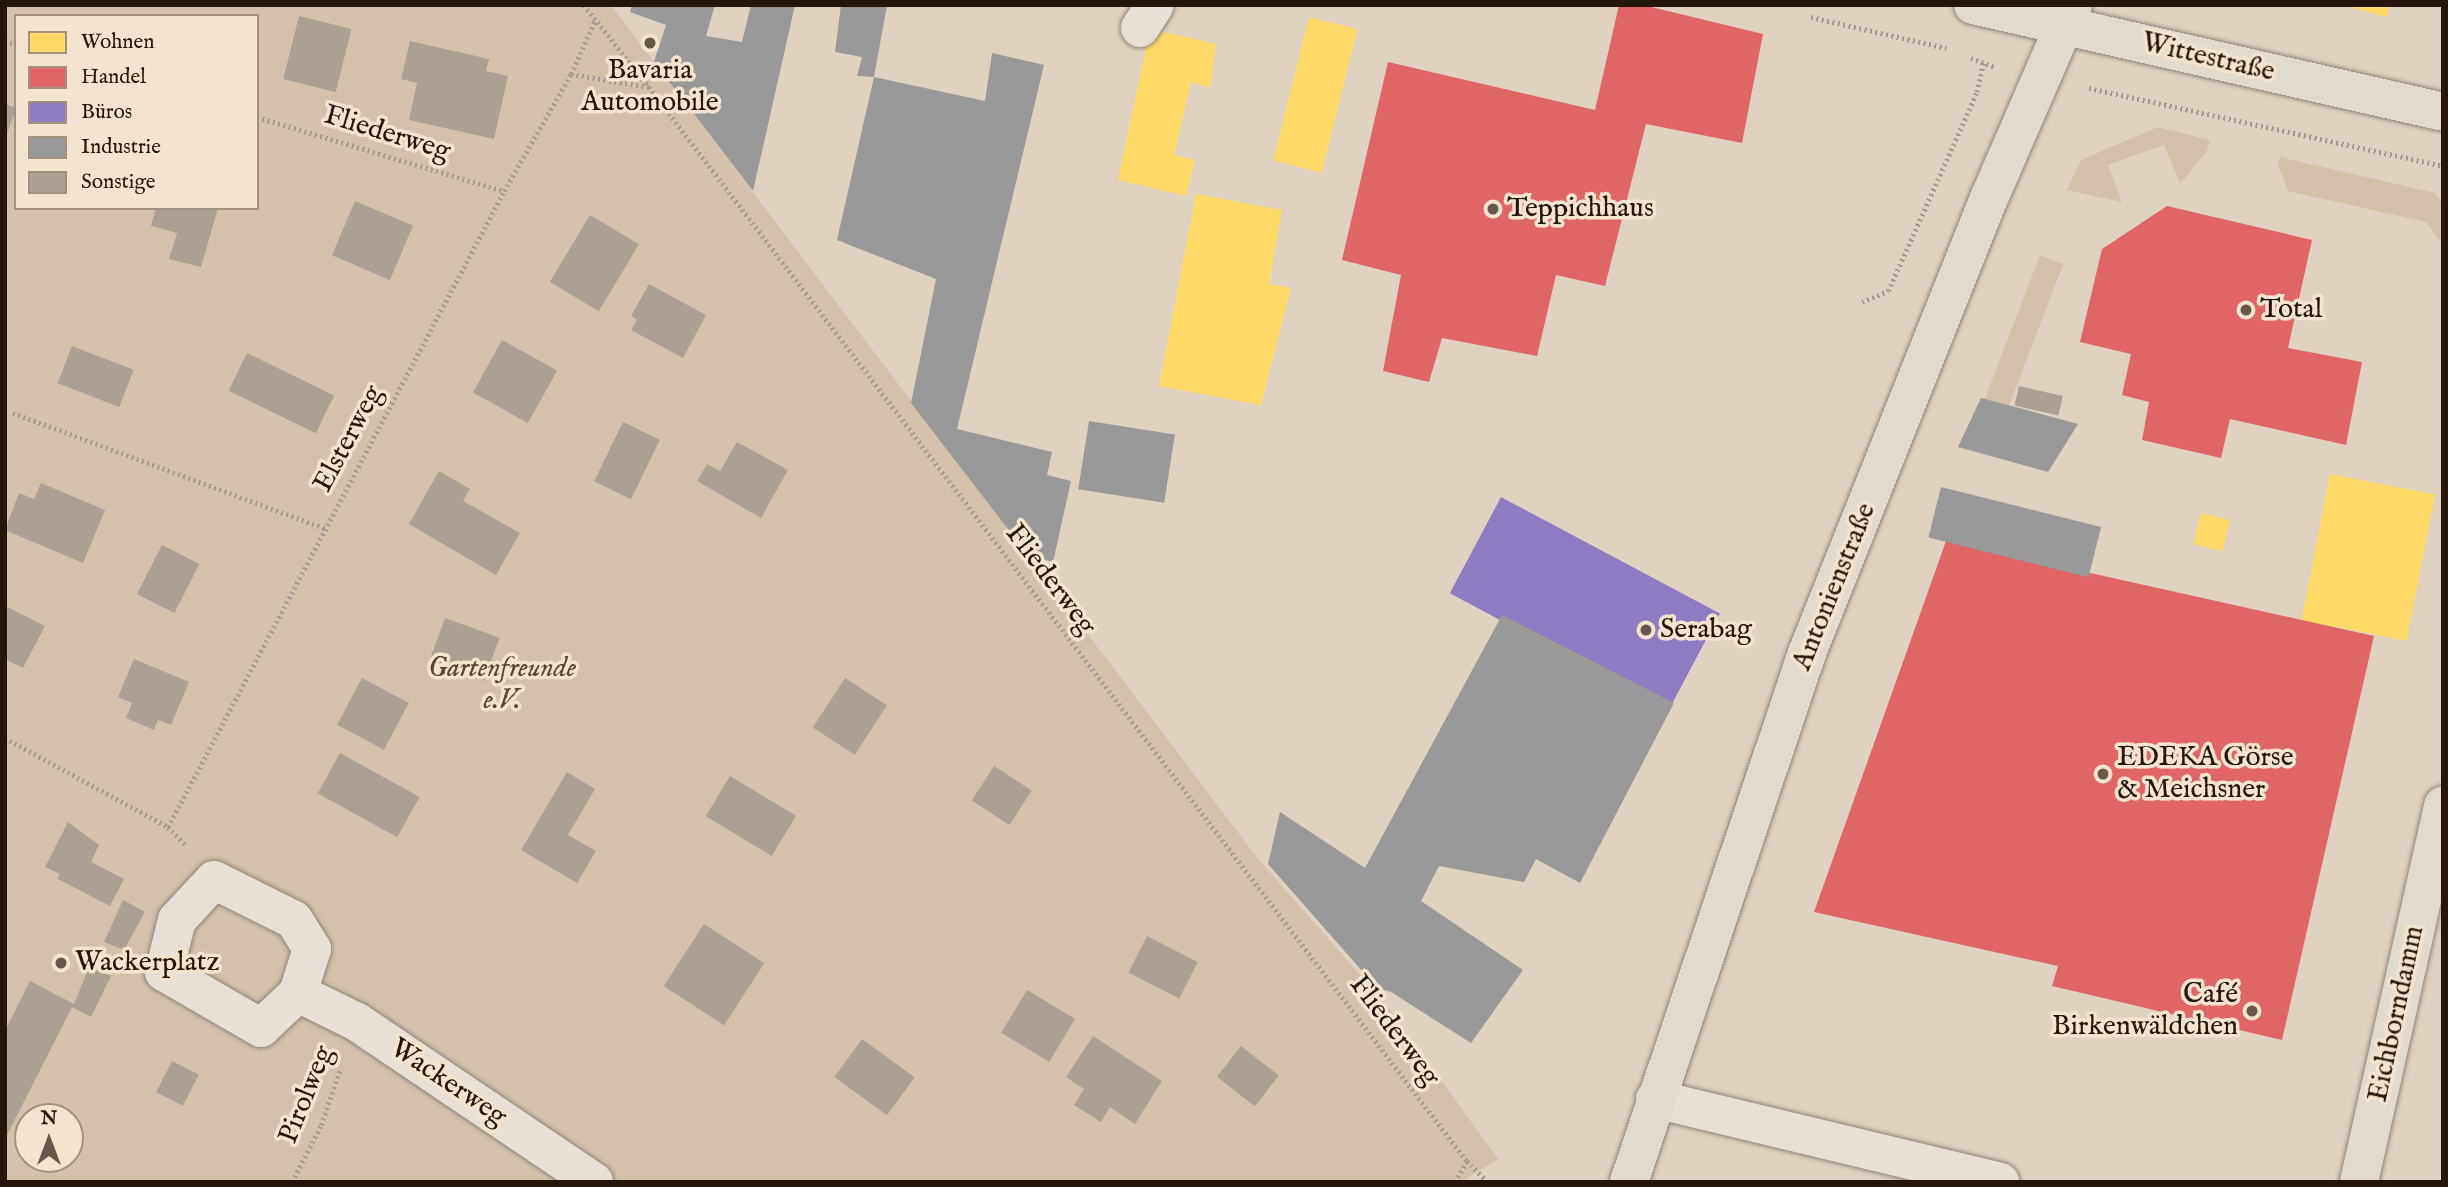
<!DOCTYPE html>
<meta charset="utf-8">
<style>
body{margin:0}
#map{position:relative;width:2448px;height:1187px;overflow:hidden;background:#dfd2c0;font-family:"IM FELL English",serif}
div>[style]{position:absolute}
.green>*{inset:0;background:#d3c2a9;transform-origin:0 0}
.homes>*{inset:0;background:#ffd966;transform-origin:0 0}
.shops>*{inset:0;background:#e06666}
.offices>*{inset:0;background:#8e7cc3;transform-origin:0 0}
.industry>*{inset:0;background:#999;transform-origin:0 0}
.building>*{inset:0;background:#aaa094;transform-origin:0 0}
.path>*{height:4.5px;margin-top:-2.25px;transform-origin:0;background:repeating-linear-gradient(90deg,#a19b93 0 2px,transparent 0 5.5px)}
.roads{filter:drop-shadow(0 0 2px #8e857a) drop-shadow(0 0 2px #8e857a)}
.minor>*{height:38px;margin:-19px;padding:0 19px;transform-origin:19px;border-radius:19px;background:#e6e0d6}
.major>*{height:38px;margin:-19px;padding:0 19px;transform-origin:19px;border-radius:19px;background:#e1dacf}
.dots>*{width:19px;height:19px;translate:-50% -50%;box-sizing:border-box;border:4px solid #f3e4ce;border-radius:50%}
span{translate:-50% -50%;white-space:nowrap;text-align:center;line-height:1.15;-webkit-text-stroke:7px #f3e4ce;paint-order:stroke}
.street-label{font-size:28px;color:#25160b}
.poi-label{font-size:28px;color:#25160b}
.left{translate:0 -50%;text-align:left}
.right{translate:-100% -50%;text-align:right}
.park-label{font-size:28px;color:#574635;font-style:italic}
.frame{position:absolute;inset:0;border:7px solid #25160b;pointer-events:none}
.legend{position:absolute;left:14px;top:14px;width:245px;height:196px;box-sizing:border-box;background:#f3e4ce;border:2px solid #a19280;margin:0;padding:9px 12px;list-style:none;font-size:21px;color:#25160b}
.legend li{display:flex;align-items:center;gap:14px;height:35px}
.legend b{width:35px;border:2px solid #a19280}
.north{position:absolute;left:14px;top:1103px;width:70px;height:70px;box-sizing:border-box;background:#f3e4ce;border:2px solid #a19280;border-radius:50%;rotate:0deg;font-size:19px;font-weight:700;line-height:28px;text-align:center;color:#25160b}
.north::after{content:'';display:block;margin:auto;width:24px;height:32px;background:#66584a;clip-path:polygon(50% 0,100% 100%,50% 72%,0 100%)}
</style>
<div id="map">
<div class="green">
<div style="clip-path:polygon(evenodd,5px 5px,611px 5px,1259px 860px,1386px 1004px,1498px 1159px,1461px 1182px,5px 1182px,5px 5px,16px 16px,257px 16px,257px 208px,16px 208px,16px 16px,5px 5px,28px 1117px,70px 1117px,70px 1159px,28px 1159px,28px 1117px)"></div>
<div style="clip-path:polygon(2158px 127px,2210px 140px,2207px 151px,2180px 184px,2164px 145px,2108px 165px,2122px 202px,2067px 190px,2081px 160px)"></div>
<div style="clip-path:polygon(2280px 157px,2435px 193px,2443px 204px,2443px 245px,2426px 222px,2288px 191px,2278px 164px)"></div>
<div style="left:2040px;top:255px;width:25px;height:155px;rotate:21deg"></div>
</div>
<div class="homes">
<div style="clip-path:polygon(2341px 5px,2390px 5px,2387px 17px)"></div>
<div style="left:1309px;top:17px;width:50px;height:148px;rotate:14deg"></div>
<div style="clip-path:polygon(1150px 29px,1216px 44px,1210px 88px,1191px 82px,1174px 155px,1195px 160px,1186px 196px,1118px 180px)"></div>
<div style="clip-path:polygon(1196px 194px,1282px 210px,1269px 284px,1291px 288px,1261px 405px,1159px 386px)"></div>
<div style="left:2330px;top:474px;width:107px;height:149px;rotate:11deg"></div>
<div style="left:2201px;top:513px;width:30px;height:32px;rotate:14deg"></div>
</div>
<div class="shops">
<div style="clip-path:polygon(1619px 5px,1643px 5px,1763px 34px,1742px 143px,1646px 124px,1605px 286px,1556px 275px,1537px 356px,1442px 338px,1429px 382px,1383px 371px,1401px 275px,1342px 260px,1388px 62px,1595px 110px)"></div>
<div style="clip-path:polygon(2167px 206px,2312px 240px,2288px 348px,2362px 362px,2346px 445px,2230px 419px,2221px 458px,2142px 440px,2149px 402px,2122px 395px,2131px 354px,2080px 342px,2102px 249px)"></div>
<div style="clip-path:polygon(1946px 541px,2374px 636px,2282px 1040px,2052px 986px,2058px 966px,1814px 912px)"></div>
</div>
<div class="offices">
<div style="left:1501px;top:497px;width:248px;height:109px;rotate:28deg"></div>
</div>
<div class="industry">
<div style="clip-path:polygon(632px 5px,715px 5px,706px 36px,742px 42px,751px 5px,795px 5px,753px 191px,654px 62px,666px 25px,630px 12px)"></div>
<div style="clip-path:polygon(841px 5px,887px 5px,874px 77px,857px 76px,862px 57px,835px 52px)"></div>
<div style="clip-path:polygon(992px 53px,1044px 65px,957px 429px,1052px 452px,1047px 475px,1071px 481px,1053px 562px,1028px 555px,911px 403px,936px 279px,837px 240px,874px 77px,985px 101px)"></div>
<div style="clip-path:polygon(1981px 398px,2008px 405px,2078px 424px,2048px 472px,1958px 447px)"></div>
<div style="left:1089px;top:421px;width:87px;height:69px;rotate:9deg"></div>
<div style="left:1941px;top:487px;width:165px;height:52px;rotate:14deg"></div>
<div style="clip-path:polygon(1502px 615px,1674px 703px,1580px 883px,1536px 859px,1524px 882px,1439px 866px,1421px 901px,1523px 970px,1471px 1043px,1391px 992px,1377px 988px,1268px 864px,1280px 812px,1365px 868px)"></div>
</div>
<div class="building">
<div style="left:299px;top:16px;width:54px;height:65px;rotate:14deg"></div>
<div style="clip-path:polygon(410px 41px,489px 59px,486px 71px,508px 76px,494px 139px,409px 120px,417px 83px,401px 79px)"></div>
<div style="left:5px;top:104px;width:12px;height:59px;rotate:20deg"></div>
<div style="left:355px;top:201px;width:63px;height:59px;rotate:23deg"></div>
<div style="clip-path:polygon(156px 208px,218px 208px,201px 267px,169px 259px,177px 233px,151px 226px)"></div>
<div style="left:590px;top:215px;width:57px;height:78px;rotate:31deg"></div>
<div style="clip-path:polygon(649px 284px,706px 315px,683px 358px,631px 330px,637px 320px,631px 316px)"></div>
<div style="left:502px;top:340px;width:63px;height:60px;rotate:29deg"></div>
<div style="left:72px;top:346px;width:66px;height:40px;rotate:21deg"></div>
<div style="left:247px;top:353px;width:97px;height:42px;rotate:26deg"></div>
<div style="left:2019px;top:386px;width:45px;height:20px;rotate:13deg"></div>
<div style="left:623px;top:422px;width:41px;height:66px;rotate:26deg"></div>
<div style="clip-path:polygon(737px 442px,788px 470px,761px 518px,697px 481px,707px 464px,720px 471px)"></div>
<div style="clip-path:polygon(439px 471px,470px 489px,463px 501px,520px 533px,496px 575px,409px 524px)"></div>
<div style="clip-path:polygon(41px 483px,105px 510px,83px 563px,5px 530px,19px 493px,34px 499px)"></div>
<div style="left:162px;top:545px;width:42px;height:55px;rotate:27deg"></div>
<div style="clip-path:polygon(5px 606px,45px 626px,23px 668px,5px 659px)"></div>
<div style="left:445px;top:618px;width:58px;height:46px;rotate:20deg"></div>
<div style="clip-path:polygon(134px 659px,189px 682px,171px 725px,158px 720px,154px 730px,126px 718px,132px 703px,118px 697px)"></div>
<div style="left:362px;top:678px;width:53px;height:53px;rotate:28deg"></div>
<div style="left:845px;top:678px;width:50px;height:59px;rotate:33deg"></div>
<div style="left:340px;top:753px;width:91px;height:46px;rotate:29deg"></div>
<div style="left:994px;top:766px;width:45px;height:41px;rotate:33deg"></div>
<div style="clip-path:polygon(567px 772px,595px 789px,568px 835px,596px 851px,577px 883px,521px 850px)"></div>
<div style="left:730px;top:776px;width:77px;height:47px;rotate:31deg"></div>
<div style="clip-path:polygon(68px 822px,99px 845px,91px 862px,124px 879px,110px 906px,58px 879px,60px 874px,45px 867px)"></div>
<div style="clip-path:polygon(123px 900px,145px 912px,124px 950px,104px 942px)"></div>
<div style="left:704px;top:924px;width:72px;height:74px;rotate:33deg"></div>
<div style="left:1147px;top:936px;width:57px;height:41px;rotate:27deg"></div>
<div style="clip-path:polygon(89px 967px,111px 976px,91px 1017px,72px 1007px,5px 1139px,5px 1031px,30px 981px,74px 1004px)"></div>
<div style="left:1027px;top:990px;width:56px;height:50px;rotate:31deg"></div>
<div style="clip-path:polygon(1093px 1036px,1162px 1081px,1135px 1124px,1110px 1107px,1101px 1122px,1074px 1105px,1084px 1089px,1066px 1077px)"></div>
<div style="left:862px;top:1039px;width:65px;height:47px;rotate:36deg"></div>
<div style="left:1241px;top:1046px;width:48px;height:39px;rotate:38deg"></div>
<div style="left:172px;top:1061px;width:30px;height:35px;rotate:27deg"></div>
</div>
<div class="path">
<div style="left:584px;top:5px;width:105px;rotate:51.6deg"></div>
<div style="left:1811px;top:17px;width:139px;rotate:12.9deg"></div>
<div style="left:5px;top:41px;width:11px;rotate:15deg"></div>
<div style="left:1971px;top:58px;width:26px;rotate:21deg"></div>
<div style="left:571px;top:74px;width:79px;rotate:9.5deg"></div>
<div style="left:649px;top:87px;width:1350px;rotate:52.71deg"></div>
<div style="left:1467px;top:1161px;width:30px;rotate:45deg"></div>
<div style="left:2089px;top:88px;width:362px;rotate:12.4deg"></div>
<div style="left:257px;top:117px;width:258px;rotate:16.7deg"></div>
<div style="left:1862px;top:302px;width:28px;rotate:-23deg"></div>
<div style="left:1888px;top:291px;width:218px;rotate:-65.9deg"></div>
<div style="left:1977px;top:92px;width:33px;rotate:-78deg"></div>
<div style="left:13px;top:413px;width:334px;rotate:20.3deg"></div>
<div style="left:5px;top:738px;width:186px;rotate:28.6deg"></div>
<div style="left:168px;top:827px;width:24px;rotate:45deg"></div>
<div style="left:168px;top:827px;width:719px;rotate:-62.15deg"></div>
<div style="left:504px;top:191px;width:135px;rotate:-60.2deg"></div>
<div style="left:571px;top:74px;width:59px;rotate:-66deg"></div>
<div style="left:292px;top:1182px;width:64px;rotate:-63deg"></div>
<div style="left:321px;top:1125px;width:58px;rotate:-70.9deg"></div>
<div style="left:1455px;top:1182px;width:24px;rotate:-60deg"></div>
</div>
<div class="roads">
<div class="minor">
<div style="left:1140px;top:28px;width:27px;rotate:-57deg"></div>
<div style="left:214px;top:880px;width:89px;rotate:26.6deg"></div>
<div style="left:294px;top:920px;width:34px;rotate:58deg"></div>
<div style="left:312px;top:949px;width:46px;rotate:107.7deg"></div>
<div style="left:298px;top:993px;width:51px;rotate:136.6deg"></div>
<div style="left:261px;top:1028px;width:112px;rotate:-150deg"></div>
<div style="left:164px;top:972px;width:54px;rotate:-76deg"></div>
<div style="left:177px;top:920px;width:54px;rotate:-47.2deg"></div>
<div style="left:298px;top:993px;width:66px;rotate:26.2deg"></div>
<div style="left:357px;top:1022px;width:286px;rotate:34deg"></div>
<div style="left:1655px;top:1099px;width:355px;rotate:13.5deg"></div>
</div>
<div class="major">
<div style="left:1973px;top:5px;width:482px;rotate:12.8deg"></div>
<div style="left:1629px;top:1182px;width:558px;rotate:-71.4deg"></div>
<div style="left:1807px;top:653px;width:492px;rotate:-68.2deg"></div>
<div style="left:1990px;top:196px;width:208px;rotate:-66.5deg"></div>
<div style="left:2359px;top:1182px;width:386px;rotate:-77.4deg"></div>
</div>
</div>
<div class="dots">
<div style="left:650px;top:43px;background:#66584a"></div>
<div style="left:1493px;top:209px;background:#66584a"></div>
<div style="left:2246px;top:310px;background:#66584a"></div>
<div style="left:1646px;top:630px;background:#66584a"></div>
<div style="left:2103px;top:774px;background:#66584a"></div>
<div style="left:61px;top:963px;background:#66584a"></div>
<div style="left:2252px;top:1011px;background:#66584a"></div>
</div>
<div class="street-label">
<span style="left:2208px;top:58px;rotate:13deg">Wittestraße</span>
<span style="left:387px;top:134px;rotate:17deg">Fliederweg</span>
<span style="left:349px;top:439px;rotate:-62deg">Elsterweg</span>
<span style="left:1050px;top:580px;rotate:53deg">Fliederweg</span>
<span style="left:1835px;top:587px;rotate:-68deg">Antonienstraße</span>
<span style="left:2397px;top:1014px;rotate:-78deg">Eichborndamm</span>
<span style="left:1394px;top:1031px;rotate:53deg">Fliederweg</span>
<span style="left:448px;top:1083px;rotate:34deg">Wackerweg</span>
<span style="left:307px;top:1095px;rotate:-68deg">Pirolweg</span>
</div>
<div class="poi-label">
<span style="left:650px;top:87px">Bavaria<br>Automobile</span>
<span class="left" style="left:1507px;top:209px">Teppichhaus</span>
<span class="left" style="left:2260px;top:310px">Total</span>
<span class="left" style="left:1660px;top:630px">Serabag</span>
<span class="left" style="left:2117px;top:774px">EDEKA Görse<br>&amp; Meichsner</span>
<span class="left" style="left:75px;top:963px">Wackerplatz</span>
<span class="right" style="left:2238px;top:1011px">Café<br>Birkenwäldchen</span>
</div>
<div class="park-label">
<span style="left:502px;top:685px">Gartenfreunde<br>e.V.</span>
</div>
<div class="frame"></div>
<ul class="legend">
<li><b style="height:19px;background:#ffd966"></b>Wohnen</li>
<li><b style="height:19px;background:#e06666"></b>Handel</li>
<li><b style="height:19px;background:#8e7cc3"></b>Büros</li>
<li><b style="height:19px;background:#999"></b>Industrie</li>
<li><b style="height:19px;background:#aaa094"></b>Sonstige</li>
</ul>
<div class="north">N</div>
</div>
